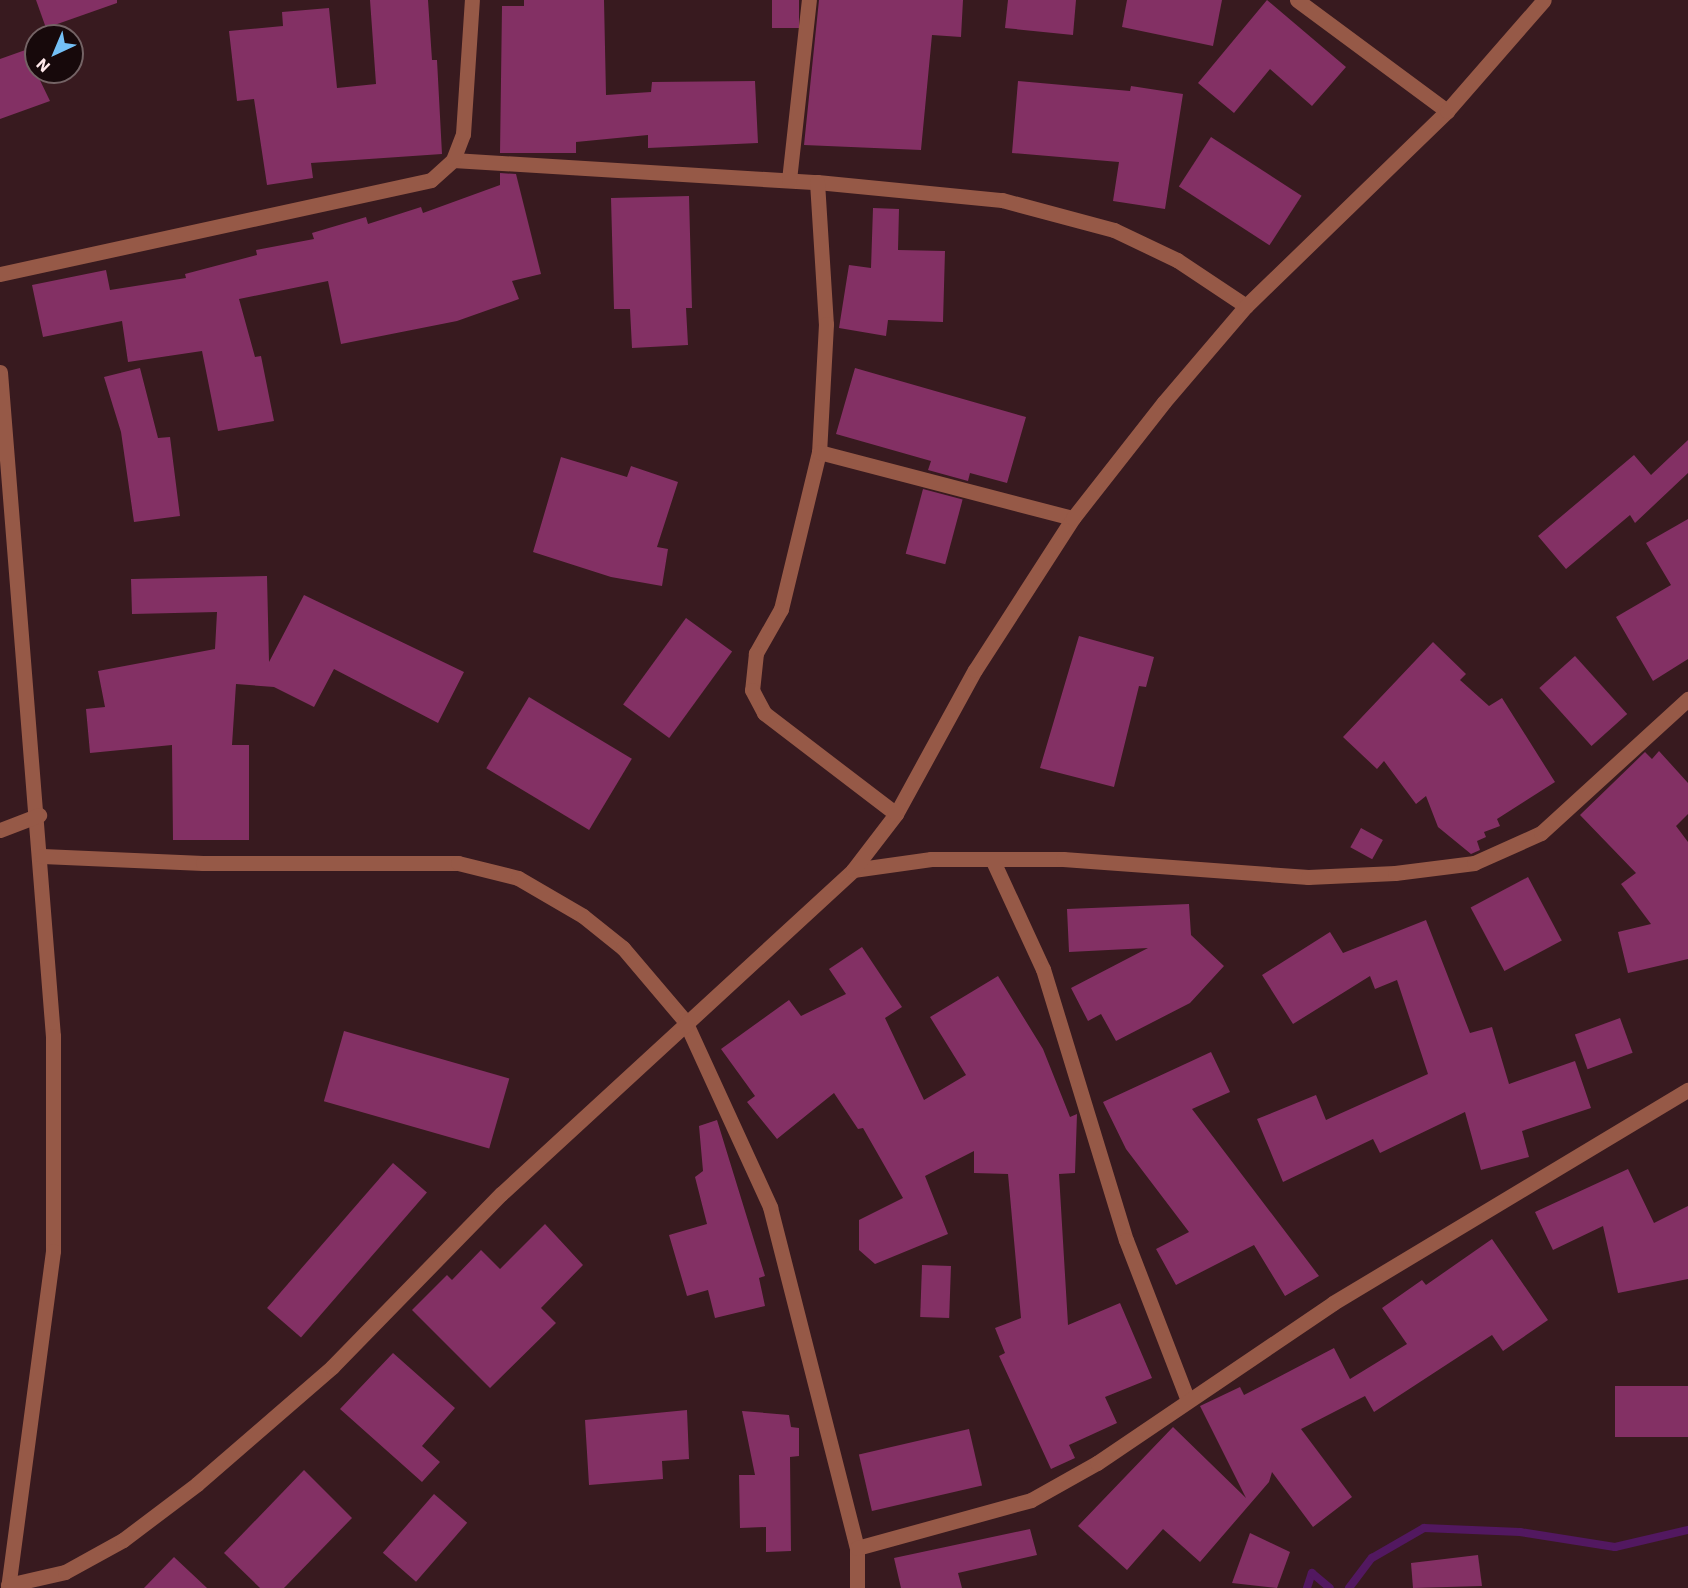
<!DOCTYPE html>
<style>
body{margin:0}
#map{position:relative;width:1688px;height:1588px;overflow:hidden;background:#381a1f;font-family:"IBM Plex Sans",sans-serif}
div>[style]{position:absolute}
.stream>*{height:8px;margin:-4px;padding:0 4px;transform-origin:4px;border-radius:4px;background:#521860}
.building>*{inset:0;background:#833064;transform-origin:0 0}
.minor>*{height:15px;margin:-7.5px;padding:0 7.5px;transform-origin:7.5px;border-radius:7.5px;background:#965947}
span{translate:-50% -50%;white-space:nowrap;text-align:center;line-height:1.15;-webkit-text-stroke:4.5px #17090b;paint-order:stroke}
.north{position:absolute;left:24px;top:24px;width:60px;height:60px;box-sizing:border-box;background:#17090b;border:2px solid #746365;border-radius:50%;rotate:224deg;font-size:16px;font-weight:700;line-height:24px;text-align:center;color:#ffe9eb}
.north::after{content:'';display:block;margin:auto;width:21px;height:27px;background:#74c0f6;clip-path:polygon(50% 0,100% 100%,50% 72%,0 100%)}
</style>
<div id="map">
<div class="stream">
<div style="left:1307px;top:1588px;width:16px;rotate:-72deg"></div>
<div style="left:1312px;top:1573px;width:23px;rotate:40deg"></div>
<div style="left:1349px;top:1588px;width:38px;rotate:-53deg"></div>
<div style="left:1372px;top:1558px;width:60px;rotate:-30deg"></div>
<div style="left:1424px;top:1528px;width:96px;rotate:2.4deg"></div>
<div style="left:1520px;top:1532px;width:96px;rotate:9deg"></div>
<div style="left:1615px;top:1547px;width:75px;rotate:-13.1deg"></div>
</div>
<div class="building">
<div style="clip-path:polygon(36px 0,117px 0,117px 3px,46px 28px)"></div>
<div style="clip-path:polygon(370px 0,428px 0,432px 60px,437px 60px,442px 154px,311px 163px,313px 178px,267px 185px,254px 99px,237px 101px,229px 31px,283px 26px,282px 12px,329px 8px,337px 88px,376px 84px)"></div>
<div style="clip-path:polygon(524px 0,604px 0,606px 95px,651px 92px,652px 82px,755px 81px,758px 143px,648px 148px,648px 135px,576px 142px,576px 153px,500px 153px,502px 6px,524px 6px)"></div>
<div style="left:772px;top:0;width:27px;height:28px"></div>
<div style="clip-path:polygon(819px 0,963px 0,961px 37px,932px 35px,921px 150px,804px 145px)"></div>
<div style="clip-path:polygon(1008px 0,1076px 0,1073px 35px,1005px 28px)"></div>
<div style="clip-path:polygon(1127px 0,1222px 0,1213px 46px,1122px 27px)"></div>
<div style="clip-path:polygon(1267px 0,1346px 67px,1312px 106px,1270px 69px,1234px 113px,1198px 83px)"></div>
<div style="clip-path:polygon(31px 48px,36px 72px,50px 101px,0 119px,0 59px)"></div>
<div style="clip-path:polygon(1018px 81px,1130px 91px,1131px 86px,1183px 94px,1165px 209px,1113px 201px,1119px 162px,1012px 153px)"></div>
<div style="left:1211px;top:137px;width:108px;height:59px;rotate:33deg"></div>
<div style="clip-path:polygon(500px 173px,516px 174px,541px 274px,512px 281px,519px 299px,457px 321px,341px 344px,328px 281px,239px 299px,255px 357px,261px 356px,274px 421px,218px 431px,202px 351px,128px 362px,122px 321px,43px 337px,32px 285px,106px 270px,110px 290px,186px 278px,185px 274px,257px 255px,256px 250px,314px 239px,312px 233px,366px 217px,368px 224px,421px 207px,423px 213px,500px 185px)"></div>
<div style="clip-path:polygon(689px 196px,692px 308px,686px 308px,688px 345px,632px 348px,630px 309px,614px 309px,611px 198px)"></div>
<div style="clip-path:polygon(873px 208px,899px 209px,898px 250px,945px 251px,943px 322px,888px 320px,886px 336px,839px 328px,849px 265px,871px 268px)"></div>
<div style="clip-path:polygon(140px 368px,158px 438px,170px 437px,180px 516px,134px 522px,121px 432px,104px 377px)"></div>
<div style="clip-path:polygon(855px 368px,1026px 417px,1007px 483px,970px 473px,968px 481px,928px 470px,931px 461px,836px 434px)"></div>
<div style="clip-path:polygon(1688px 440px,1688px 473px,1635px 523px,1630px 515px,1566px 569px,1538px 536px,1634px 455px,1651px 475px)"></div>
<div style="clip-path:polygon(561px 457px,627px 477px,631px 466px,678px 482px,657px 547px,668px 549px,662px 586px,611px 577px,533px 552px)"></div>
<div style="left:923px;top:489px;width:41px;height:67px;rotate:15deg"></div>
<div style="clip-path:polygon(1688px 519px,1688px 659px,1653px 681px,1616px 617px,1671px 585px,1646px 543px)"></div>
<div style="clip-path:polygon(267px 576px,269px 662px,304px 595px,464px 672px,438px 723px,334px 669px,314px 707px,274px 687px,236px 684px,232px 745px,249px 745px,249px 840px,173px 840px,172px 745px,90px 753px,86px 709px,105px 707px,98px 671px,215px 649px,217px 612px,132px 614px,131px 579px)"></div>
<div style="left:686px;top:618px;width:57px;height:107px;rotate:36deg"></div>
<div style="clip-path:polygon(1079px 636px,1154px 657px,1146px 687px,1139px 686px,1114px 787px,1040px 768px)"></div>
<div style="clip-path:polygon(1433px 642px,1466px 674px,1460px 680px,1489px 706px,1502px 698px,1555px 782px,1497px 819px,1500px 826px,1484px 832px,1486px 837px,1477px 841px,1480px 850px,1471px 854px,1438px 827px,1426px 796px,1416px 804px,1384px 761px,1377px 769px,1343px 737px)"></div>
<div style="left:1575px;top:656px;width:78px;height:48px;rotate:48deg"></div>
<div style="left:529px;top:697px;width:120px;height:83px;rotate:31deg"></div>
<div style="clip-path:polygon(1659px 751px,1688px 783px,1688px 814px,1676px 826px,1688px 842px,1688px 959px,1628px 973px,1618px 932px,1651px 924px,1621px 884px,1636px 873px,1580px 815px,1645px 752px,1652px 759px)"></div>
<div style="left:1361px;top:828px;width:25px;height:22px;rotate:29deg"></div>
<div style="left:1528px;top:877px;width:72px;height:65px;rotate:62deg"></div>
<div style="clip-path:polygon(1189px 904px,1191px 935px,1224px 966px,1190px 1003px,1116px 1041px,1101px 1014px,1088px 1021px,1071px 988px,1148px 948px,1069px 952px,1067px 909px)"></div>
<div style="clip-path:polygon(1426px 920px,1470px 1033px,1492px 1027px,1509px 1084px,1575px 1061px,1591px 1108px,1522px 1131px,1529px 1157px,1481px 1170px,1465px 1112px,1380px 1153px,1373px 1139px,1283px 1182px,1257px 1119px,1316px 1095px,1326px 1120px,1428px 1074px,1397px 980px,1375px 989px,1370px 976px,1293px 1024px,1262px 975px,1330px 932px,1343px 953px)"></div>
<div style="clip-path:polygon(862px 947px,902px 1007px,885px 1018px,924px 1100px,966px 1075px,930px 1017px,998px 976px,1043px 1049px,1070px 1117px,1077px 1114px,1075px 1173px,1059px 1174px,1068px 1325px,1120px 1303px,1152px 1378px,1105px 1397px,1117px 1423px,1069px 1445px,1075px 1458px,1051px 1469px,999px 1356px,1005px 1353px,995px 1328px,1021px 1318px,1008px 1174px,974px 1173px,974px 1151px,925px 1176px,948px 1234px,875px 1264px,859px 1250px,859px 1220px,903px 1198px,863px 1128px,858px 1129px,834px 1093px,777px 1139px,747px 1102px,755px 1096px,721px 1049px,789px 1000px,801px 1016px,846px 994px,829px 969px)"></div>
<div style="left:1620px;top:1018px;width:37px;height:48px;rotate:70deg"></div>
<div style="left:344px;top:1031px;width:172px;height:73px;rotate:16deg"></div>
<div style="clip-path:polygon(1211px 1052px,1230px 1092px,1192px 1109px,1319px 1276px,1285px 1296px,1254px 1245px,1176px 1285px,1156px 1249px,1189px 1232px,1126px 1149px,1103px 1102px)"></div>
<div style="clip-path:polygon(717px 1120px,765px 1276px,759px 1278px,765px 1306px,715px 1318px,708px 1290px,687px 1296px,669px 1235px,707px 1224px,695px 1177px,703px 1171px,699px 1126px)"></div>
<div style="left:393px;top:1163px;width:45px;height:192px;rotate:41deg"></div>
<div style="clip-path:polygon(1628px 1169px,1654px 1223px,1688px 1206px,1688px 1279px,1618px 1293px,1603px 1226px,1553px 1250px,1535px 1212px)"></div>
<div style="clip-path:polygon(545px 1224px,583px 1265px,541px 1308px,556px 1323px,490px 1388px,412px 1310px,447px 1275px,452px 1280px,481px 1250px,500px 1269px)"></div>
<div style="clip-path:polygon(1492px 1239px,1548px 1320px,1503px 1351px,1492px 1335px,1374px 1412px,1365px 1396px,1301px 1429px,1352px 1497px,1313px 1527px,1272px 1472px,1269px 1482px,1200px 1562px,1163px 1529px,1127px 1570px,1078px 1526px,1173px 1427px,1246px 1498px,1200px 1406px,1240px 1387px,1244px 1395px,1334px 1348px,1350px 1379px,1407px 1344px,1382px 1308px,1422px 1280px,1426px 1285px)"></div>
<div style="left:922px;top:1265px;width:29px;height:52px;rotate:2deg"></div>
<div style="clip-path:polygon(393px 1353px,455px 1408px,422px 1446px,440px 1462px,422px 1482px,340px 1409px)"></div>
<div style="left:1615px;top:1386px;width:73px;height:51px"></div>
<div style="clip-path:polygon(687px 1410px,689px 1459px,662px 1461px,663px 1479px,589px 1485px,585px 1420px)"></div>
<div style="clip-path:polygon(742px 1411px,789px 1415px,791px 1427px,799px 1428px,799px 1456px,790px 1457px,791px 1551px,766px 1552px,766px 1527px,740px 1528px,739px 1475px,755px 1475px)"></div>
<div style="left:969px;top:1429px;width:58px;height:113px;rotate:77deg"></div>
<div style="clip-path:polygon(304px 1470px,352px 1518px,284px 1588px,260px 1588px,224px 1553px)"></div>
<div style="left:434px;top:1494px;width:44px;height:78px;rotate:41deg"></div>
<div style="clip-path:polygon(1030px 1529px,1037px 1555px,958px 1573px,962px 1588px,901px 1588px,894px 1558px)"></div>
<div style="clip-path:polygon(1250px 1533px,1290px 1552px,1277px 1588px,1232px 1583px)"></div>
<div style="clip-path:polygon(1478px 1555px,1482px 1586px,1413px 1588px,1411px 1563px)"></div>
<div style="clip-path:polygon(174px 1557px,207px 1588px,144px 1588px)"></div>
</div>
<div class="minor">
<div style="left:1297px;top:0;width:187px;rotate:36.5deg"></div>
<div style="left:453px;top:160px;width:365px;rotate:3.5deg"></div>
<div style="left:817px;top:182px;width:186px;rotate:5.6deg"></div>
<div style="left:1002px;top:200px;width:116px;rotate:15deg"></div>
<div style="left:1114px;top:230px;width:70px;rotate:25.5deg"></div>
<div style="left:1177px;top:260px;width:83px;rotate:33.7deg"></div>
<div style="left:789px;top:180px;width:181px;rotate:-83.7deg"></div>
<div style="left:817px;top:182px;width:142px;rotate:86.4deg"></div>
<div style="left:826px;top:324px;width:128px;rotate:93.1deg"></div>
<div style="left:819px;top:452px;width:162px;rotate:103.6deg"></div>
<div style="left:781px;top:609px;width:51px;rotate:119.6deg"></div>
<div style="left:756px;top:653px;width:37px;rotate:96deg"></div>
<div style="left:752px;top:690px;width:26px;rotate:62deg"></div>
<div style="left:764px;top:713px;width:166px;rotate:37.4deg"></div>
<div style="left:0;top:274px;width:441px;rotate:-12.3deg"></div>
<div style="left:431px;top:180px;width:30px;rotate:-42deg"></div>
<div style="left:453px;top:160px;width:28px;rotate:-69deg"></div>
<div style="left:463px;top:134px;width:134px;rotate:-86.2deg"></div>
<div style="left:0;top:372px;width:666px;rotate:85.44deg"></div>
<div style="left:53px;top:1036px;width:215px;rotate:90deg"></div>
<div style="left:53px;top:1251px;width:340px;rotate:97.6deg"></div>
<div style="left:819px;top:452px;width:262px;rotate:14.6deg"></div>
<div style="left:0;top:830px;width:42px;rotate:-21deg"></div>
<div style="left:42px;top:856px;width:161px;rotate:2.5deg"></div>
<div style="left:203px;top:863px;width:255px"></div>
<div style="left:458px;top:863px;width:62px;rotate:14deg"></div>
<div style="left:518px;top:878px;width:75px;rotate:30.3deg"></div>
<div style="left:583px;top:916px;width:51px;rotate:38.7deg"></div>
<div style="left:623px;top:948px;width:96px;rotate:49.7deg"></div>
<div style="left:685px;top:1021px;width:205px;rotate:65.4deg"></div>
<div style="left:770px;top:1207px;width:352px;rotate:75.7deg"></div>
<div style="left:993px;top:861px;width:119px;rotate:65.2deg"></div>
<div style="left:1043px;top:969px;width:283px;rotate:73deg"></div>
<div style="left:1126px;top:1240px;width:169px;rotate:68.9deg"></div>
<div style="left:853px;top:870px;width:79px;rotate:-8deg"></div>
<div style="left:931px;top:859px;width:132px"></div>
<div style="left:1063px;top:859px;width:246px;rotate:4.2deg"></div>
<div style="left:1308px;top:877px;width:87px;rotate:-2.6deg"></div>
<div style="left:1395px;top:873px;width:80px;rotate:-7.2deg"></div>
<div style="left:1474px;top:863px;width:73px;rotate:-24.1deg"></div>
<div style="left:1541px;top:833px;width:199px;rotate:-42.4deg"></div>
<div style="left:8px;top:1585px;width:58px;rotate:-12.8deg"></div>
<div style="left:65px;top:1572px;width:66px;rotate:-28.9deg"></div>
<div style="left:123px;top:1540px;width:93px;rotate:-37.1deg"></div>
<div style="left:197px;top:1484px;width:179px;rotate:-40.9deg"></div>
<div style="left:332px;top:1367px;width:242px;rotate:-45.7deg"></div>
<div style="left:501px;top:1194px;width:478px;rotate:-42.6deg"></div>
<div style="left:853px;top:870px;width:71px;rotate:-52.5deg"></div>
<div style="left:896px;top:814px;width:164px;rotate:-61.3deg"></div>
<div style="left:975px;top:670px;width:181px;rotate:-57.2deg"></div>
<div style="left:1073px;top:518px;width:147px;rotate:-51.9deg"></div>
<div style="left:1164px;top:402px;width:126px;rotate:-49.5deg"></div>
<div style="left:1246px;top:306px;width:280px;rotate:-44.1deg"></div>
<div style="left:1447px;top:111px;width:147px;rotate:-48.9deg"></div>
<div style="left:857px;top:1588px;width:40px;rotate:-90deg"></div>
<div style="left:857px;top:1548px;width:180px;rotate:-15.4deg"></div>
<div style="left:1031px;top:1500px;width:76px;rotate:-29.3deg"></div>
<div style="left:1097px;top:1463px;width:285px;rotate:-34.1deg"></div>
<div style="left:1333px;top:1303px;width:414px;rotate:-31deg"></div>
</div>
<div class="north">N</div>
</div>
